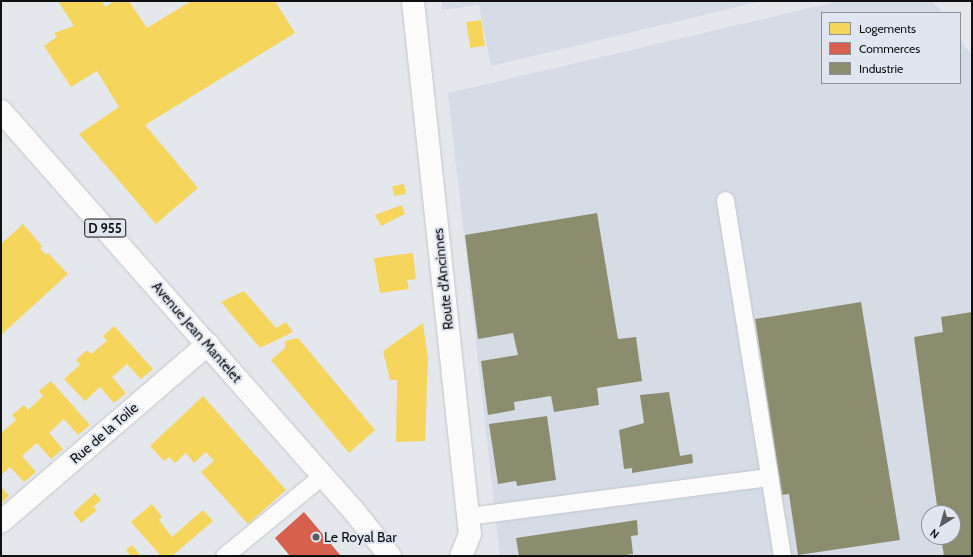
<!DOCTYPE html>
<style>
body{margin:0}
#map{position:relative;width:973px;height:557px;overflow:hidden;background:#e4e7ec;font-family:Cabin,sans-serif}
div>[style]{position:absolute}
.built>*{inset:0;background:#d5dce6}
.homes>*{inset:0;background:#f6d55c;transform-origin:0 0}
.shops>*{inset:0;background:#d6604d}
.industry>*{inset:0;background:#8c8c6e}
.roads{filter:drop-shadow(0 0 1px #c3c5c9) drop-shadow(0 0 1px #c3c5c9)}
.lane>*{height:17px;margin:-8.5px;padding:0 8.5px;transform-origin:8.5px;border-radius:8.5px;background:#fbfbfc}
.street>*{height:22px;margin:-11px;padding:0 11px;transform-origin:11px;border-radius:11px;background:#fbfbfc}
.secondary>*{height:22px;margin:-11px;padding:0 11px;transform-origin:11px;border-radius:11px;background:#fbfbfc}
.primary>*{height:22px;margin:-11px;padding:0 11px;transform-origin:11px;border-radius:11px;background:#fbfbfc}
.dots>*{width:11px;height:11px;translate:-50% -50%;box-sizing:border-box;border:2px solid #e0e6ef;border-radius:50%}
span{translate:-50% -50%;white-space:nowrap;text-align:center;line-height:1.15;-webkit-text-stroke:4px #e0e6ef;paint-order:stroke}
.shield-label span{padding:1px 3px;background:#e0e6ef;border:1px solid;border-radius:3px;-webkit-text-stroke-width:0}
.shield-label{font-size:13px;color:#0e1012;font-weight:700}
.street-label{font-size:14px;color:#0e1012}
.poi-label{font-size:14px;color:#0e1012}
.left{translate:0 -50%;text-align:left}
.frame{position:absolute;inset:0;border:2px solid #0e1012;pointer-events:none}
.legend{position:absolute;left:821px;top:12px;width:140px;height:72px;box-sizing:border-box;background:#e0e6ef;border:1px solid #8c9097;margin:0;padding:5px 7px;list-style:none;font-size:12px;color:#0e1012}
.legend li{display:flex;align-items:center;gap:8px;height:20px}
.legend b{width:20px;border:1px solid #8c9097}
.north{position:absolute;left:921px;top:505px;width:40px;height:40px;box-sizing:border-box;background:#e0e6ef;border:1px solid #8c9097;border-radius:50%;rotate:217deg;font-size:11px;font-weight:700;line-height:16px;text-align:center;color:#0e1012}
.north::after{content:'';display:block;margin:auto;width:14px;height:18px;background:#595b5e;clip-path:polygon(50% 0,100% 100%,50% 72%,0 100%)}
</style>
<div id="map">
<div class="built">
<div style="clip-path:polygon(441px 1px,762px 1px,491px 66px,479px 5px,442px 10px)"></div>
<div style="clip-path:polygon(evenodd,840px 1px,933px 1px,942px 13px,822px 13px,822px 83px,960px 83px,960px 39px,972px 56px,972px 556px,500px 556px,448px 93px,840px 1px,929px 513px,953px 513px,953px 537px,929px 537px,929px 513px)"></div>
</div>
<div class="homes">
<div style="clip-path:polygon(58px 1px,102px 1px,105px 7px,115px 1px,129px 1px,147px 28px,191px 1px,275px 1px,295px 33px,145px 125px,198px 188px,156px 224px,79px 134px,119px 107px,97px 71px,71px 87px,44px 46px,57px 37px,54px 33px,74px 26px)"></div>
<div style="left:481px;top:20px;width:26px;height:15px;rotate:81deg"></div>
<div style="left:404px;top:184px;width:10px;height:12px;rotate:79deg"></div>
<div style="clip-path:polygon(402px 205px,405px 214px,381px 226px,375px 215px)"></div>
<div style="clip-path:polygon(23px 224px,42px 246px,40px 248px,46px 255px,48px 253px,68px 274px,1px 335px,1px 244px)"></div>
<div style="clip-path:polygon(413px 253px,416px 279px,407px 280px,409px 289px,380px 293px,374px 258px)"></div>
<div style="clip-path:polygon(244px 291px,276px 328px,286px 322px,293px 332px,260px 348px,221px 302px)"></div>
<div style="clip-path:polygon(423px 323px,428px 359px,425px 441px,396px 442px,397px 380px,390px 380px,383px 351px)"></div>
<div style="clip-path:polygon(114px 326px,153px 369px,141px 379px,127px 364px,112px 377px,126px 393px,114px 403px,100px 387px,85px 401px,64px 379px,80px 365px,76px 360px,87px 350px,91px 354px,107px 341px,103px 336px)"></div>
<div style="clip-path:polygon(298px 338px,375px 430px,349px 453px,271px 360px,285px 348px,285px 341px)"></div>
<div style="clip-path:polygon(51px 381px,90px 425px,78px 435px,64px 419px,49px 433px,63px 449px,51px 459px,37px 443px,22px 456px,36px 472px,24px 482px,10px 467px,1px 475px,1px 433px,16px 420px,12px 415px,24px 405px,28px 410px,43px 396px,39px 391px)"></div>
<div style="clip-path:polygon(203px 396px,286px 490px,248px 524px,201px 472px,214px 461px,206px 452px,194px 463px,186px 453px,175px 463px,169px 457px,164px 461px,150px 446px)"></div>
<div style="clip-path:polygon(1px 487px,9px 496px,1px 503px)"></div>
<div style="clip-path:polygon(95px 493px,101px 500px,93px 507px,97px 510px,81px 523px,73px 513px)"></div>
<div style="clip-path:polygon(152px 504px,162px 517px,159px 520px,172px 537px,203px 510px,213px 521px,172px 556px,161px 556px,131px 522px)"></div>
<div style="clip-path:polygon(132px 545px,141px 556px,131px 556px,126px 550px)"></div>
</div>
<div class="shops">
<div style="clip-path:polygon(304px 512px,341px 556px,290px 556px,275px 538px)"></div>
</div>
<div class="industry">
<div style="clip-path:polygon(597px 213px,618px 339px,636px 337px,642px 381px,597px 388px,599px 405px,554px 412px,551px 396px,514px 402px,515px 410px,488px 415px,481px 361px,518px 355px,513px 333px,478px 339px,465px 235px)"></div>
<div style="clip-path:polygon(861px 302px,900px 540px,798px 555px,789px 494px,782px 495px,755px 319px)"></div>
<div style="clip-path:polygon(972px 312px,972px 556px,944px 556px,941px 537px,953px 537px,953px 513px,938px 513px,914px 337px,943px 332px,941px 317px)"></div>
<div style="clip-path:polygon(669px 392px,680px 456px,692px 454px,693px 463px,632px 473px,632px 468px,624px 469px,619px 430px,644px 423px,640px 395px)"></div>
<div style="clip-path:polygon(547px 416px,556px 480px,517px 486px,516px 481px,498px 484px,489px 424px)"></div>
<div style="clip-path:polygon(637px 520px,638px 535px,631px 536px,633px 554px,619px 556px,519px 556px,516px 538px)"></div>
</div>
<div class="roads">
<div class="lane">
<div style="left:725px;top:200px;width:361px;rotate:80.9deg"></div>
<div style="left:468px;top:516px;width:304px;rotate:-7.4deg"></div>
<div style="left:224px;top:556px;width:128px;rotate:-39.3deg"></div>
</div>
<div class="street">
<div style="left:1px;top:522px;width:273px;rotate:-40.7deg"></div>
</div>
<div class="secondary">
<div style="left:413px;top:1px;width:536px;rotate:83.9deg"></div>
<div style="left:470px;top:534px;width:24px;rotate:112deg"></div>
</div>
<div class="primary">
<div style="left:1px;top:111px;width:532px;rotate:48.58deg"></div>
<div style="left:353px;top:510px;width:59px;rotate:51.2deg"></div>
</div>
</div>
<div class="dots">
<div style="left:316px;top:537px;background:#595b5e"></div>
</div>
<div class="shield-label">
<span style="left:105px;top:228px">D 955</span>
</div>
<div class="street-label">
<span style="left:443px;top:279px;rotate:-96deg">Route d'Ancinnes</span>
<span style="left:197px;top:332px;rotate:49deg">Avenue Jean Mantelet</span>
<span style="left:104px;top:433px;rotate:-41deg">Rue de la Toile</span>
</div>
<div class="poi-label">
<span class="left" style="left:324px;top:537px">Le Royal Bar</span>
</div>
<div class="frame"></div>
<ul class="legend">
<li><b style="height:11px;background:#f6d55c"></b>Logements</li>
<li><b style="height:11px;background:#d6604d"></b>Commerces</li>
<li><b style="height:11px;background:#8c8c6e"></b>Industrie</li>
</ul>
<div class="north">N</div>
</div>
